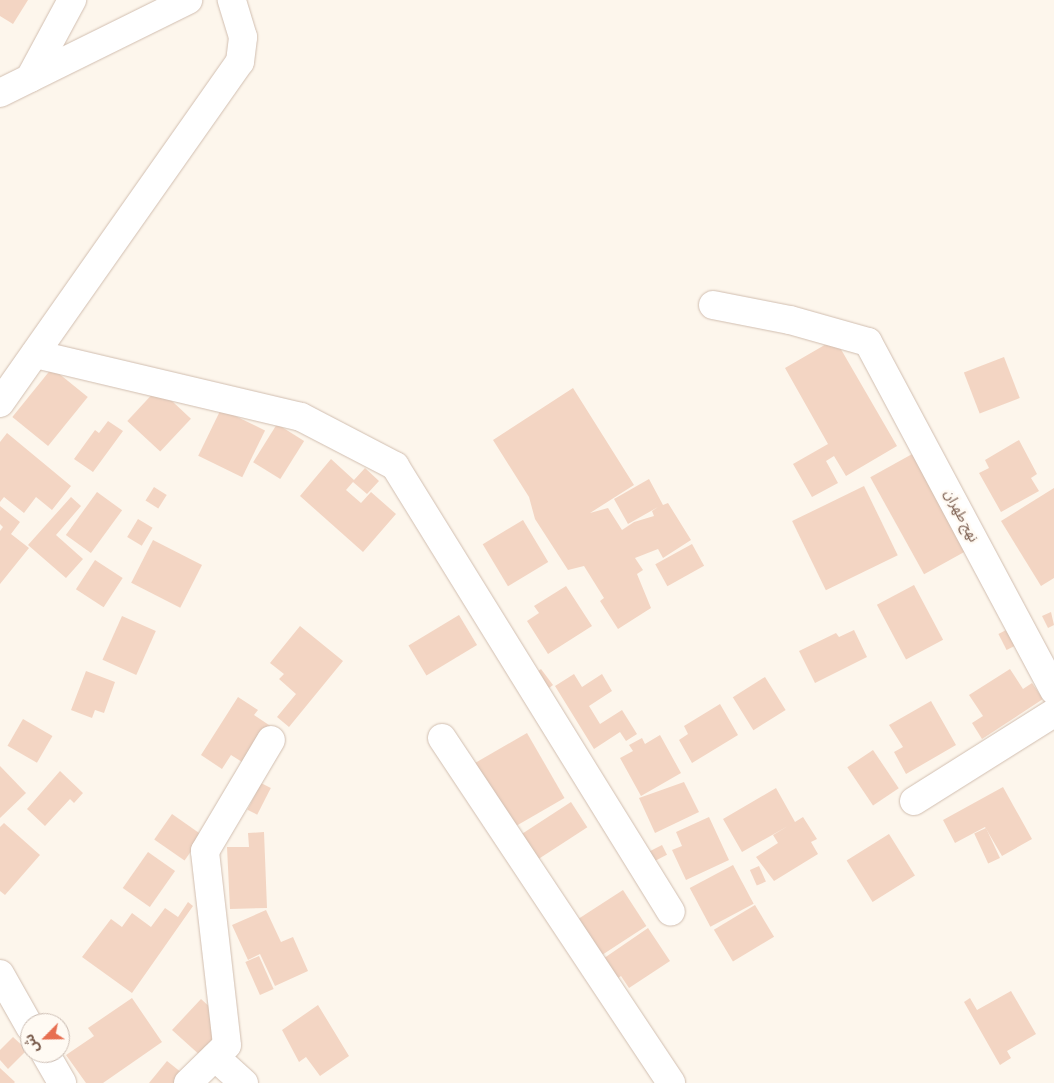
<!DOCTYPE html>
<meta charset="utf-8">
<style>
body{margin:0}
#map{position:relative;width:1054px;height:1083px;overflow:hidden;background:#fdf6ec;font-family:"Alegreya Sans","Noto Sans Arabic",sans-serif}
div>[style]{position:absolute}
.building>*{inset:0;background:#f3d5c3;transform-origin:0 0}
.roads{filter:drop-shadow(0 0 1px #d1beb0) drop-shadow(0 0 1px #d1beb0)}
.minor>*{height:28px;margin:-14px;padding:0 14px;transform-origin:14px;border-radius:14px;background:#fff}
span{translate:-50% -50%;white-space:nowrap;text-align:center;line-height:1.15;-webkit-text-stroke:5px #fffaf3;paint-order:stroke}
.street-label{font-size:14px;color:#7a5c4d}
.north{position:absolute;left:20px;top:1013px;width:50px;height:50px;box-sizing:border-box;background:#fffaf3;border:1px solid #cabbb1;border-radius:50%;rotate:247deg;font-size:14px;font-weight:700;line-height:20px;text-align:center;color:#7a5c4d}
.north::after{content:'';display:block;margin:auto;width:18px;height:22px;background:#e76f51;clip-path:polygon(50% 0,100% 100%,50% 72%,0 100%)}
</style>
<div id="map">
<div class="building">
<div style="clip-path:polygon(0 0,28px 0,13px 24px,0 16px)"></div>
<div style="clip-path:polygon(835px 339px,897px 446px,846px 476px,834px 456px,826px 461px,838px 483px,812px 497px,793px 464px,828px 444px,785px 368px)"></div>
<div style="left:1004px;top:357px;width:44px;height:43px;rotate:69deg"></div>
<div style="left:52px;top:368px;width:46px;height:63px;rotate:39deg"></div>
<div style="left:158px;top:388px;width:45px;height:45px;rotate:43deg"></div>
<div style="clip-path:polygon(573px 388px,634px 485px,590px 513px,608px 508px,622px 530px,634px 522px,654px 516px,652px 511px,658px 507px,628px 524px,614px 499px,649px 479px,663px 505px,668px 503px,691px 540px,663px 558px,658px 549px,635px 558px,643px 570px,637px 574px,651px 608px,618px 629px,600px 601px,604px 598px,584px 566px,568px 570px,535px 519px,529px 497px,493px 440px)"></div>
<div style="left:221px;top:409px;width:49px;height:52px;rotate:26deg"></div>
<div style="clip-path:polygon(108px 421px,123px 431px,93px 472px,74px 459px,95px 430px,99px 433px)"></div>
<div style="left:277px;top:424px;width:32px;height:45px;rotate:32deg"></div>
<div style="clip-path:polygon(7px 433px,71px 486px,52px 510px,36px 497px,24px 513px,4px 497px,0 502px,0 442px)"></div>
<div style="clip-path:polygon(1019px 440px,1037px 474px,1031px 478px,1039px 491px,1001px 512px,979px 473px,989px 468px,985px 460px)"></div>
<div style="left:914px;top:453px;width:111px;height:50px;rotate:61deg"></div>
<div style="clip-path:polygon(331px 459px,354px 480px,365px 468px,379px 481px,367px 494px,353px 482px,346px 490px,361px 503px,371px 492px,396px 514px,363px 552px,300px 496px)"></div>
<div style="left:864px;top:486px;width:77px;height:80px;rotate:64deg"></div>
<div style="left:154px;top:487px;width:15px;height:16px;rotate:32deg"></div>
<div style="clip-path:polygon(1054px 488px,1054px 578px,1041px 586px,1001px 521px)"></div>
<div style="left:97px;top:492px;width:31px;height:53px;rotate:36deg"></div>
<div style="clip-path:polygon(71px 497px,81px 506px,56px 535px,83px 559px,66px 578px,28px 545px)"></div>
<div style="clip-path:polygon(0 506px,20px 522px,11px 534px,29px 548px,0 584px,0 531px,3px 527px,0 524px)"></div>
<div style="left:138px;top:519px;width:17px;height:21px;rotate:31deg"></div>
<div style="left:523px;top:520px;width:49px;height:47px;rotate:59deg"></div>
<div style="left:153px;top:540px;width:55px;height:48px;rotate:27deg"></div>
<div style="left:692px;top:544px;width:25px;height:42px;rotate:61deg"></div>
<div style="left:95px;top:560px;width:33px;height:35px;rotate:33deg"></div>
<div style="left:914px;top:585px;width:62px;height:42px;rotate:62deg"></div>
<div style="clip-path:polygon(566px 586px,592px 626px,548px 654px,527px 621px,539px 613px,534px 606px)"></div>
<div style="clip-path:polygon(1051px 612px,1054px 625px,1048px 628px,1042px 616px)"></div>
<div style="left:459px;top:615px;width:35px;height:59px;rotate:59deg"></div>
<div style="left:122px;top:616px;width:37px;height:48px;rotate:24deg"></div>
<div style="clip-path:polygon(300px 626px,343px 661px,289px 727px,277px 717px,296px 694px,279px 679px,284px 674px,270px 663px)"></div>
<div style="left:1010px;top:628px;width:18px;height:13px;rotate:63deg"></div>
<div style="clip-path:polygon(854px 630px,867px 657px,815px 683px,799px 651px,836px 633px,839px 637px)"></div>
<div style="left:541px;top:669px;width:20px;height:16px;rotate:53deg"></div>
<div style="clip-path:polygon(1010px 669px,1023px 689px,1032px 683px,1043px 699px,982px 739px,972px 723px,983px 716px,969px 695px)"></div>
<div style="clip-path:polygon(86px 671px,115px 682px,104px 713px,95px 710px,92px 718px,71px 710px)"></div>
<div style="clip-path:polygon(574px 674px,582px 687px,602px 674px,612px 691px,589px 706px,600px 724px,622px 710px,637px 734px,626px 741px,620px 732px,594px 749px,555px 686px)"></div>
<div style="left:765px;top:677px;width:39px;height:38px;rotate:58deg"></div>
<div style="clip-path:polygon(238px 697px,258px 710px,254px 715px,275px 729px,250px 767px,231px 755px,222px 769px,201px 755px)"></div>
<div style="clip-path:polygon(931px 701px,956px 745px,906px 774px,894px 752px,903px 747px,889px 725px)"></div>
<div style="clip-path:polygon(720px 704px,738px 735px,692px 763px,679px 740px,688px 734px,684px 726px)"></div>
<div style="left:23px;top:719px;width:34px;height:31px;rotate:30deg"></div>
<div style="left:527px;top:733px;width:75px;height:60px;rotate:60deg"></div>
<div style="clip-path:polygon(660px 735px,681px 773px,641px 796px,620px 758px,633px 751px,629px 745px,642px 738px,645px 744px)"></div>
<div style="left:873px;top:750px;width:46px;height:31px;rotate:56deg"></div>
<div style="clip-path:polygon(0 766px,26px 793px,0 818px)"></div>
<div style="clip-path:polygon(60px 771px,83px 793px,74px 803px,70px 799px,45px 826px,27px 809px)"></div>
<div style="clip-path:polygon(684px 782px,699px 812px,655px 833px,639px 798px)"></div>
<div style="left:261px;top:783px;width:11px;height:30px;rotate:27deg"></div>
<div style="clip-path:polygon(1003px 787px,1032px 839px,1002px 856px,985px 827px,955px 843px,943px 820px)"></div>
<div style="clip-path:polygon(776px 788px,795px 822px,803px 817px,817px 839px,811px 842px,818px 854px,774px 881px,756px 857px,778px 843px,773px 835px,788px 826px,742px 852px,723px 819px)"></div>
<div style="left:571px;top:802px;width:30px;height:61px;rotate:57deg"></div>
<div style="left:172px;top:814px;width:37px;height:31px;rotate:35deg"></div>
<div style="clip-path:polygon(709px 817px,729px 860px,686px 880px,672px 850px,682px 846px,676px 832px)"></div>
<div style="clip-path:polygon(4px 823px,40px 855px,5px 895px,0 891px,0 827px)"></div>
<div style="left:986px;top:828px;width:33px;height:13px;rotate:65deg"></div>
<div style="clip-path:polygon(264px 832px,267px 908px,230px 909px,227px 847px,249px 847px,248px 833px)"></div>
<div style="left:889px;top:834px;width:49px;height:50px;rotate:58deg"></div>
<div style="left:662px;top:845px;width:11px;height:17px;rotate:63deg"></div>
<div style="left:148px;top:852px;width:33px;height:44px;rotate:35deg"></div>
<div style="left:733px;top:865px;width:44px;height:49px;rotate:62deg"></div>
<div style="left:759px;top:866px;width:17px;height:10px;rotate:66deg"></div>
<div style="left:623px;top:890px;width:43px;height:53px;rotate:57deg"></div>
<div style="clip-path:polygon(188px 902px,193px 906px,132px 993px,82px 957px,111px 919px,122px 927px,132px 913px,151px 927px,165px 908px,178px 917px)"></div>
<div style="left:755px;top:905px;width:37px;height:48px;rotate:59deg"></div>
<div style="clip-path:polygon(266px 910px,281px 942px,293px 937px,308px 971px,275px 986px,260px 954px,248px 960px,232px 925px)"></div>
<div style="clip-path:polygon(648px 928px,670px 961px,629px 988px,621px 976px,610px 983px,597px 963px)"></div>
<div style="left:259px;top:956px;width:36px;height:15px;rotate:66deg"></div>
<div style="clip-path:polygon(1011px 991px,1036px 1034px,1007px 1051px,1011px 1058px,1000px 1065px,964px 1002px,970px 998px,977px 1010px)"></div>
<div style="clip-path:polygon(132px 998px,162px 1042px,103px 1083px,86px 1083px,66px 1055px,94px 1036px,88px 1028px)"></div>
<div style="clip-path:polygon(201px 999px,223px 1019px,222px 1035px,202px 1057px,172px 1030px)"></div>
<div style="clip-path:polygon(318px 1005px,349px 1056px,320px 1076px,306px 1057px,299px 1062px,282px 1030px)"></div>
<div style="clip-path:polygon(13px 1037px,27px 1050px,8px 1069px,0 1060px,0 1050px)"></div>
<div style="clip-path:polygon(167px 1061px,187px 1077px,182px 1083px,149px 1083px)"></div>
<div style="clip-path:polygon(0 1068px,15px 1082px,14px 1083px,0 1083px)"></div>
</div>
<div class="roads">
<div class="minor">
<div style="left:30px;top:78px;width:89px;rotate:-61.7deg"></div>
<div style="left:0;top:93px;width:210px;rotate:-26.3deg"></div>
<div style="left:713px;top:305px;width:78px;rotate:11deg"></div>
<div style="left:790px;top:320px;width:81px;rotate:15.8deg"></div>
<div style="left:868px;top:342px;width:395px;rotate:61.9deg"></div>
<div style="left:35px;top:354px;width:273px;rotate:13.3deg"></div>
<div style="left:301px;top:417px;width:106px;rotate:27.5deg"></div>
<div style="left:395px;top:466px;width:524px;rotate:58.25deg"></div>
<div style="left:0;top:403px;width:417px;rotate:-54.9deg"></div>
<div style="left:240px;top:62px;width:25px;rotate:-83deg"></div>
<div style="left:243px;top:37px;width:39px;rotate:-107deg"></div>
<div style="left:442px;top:738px;width:414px;rotate:56.4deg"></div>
<div style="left:914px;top:801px;width:165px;rotate:-32.2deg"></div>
<div style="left:0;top:974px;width:61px;rotate:60.5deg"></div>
<div style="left:45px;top:1053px;width:34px;rotate:60deg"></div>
<div style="left:215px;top:1057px;width:39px;rotate:42deg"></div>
<div style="left:188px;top:1083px;width:54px;rotate:-44.3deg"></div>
<div style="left:227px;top:1045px;width:195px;rotate:-96.5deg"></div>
<div style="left:205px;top:851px;width:129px;rotate:-59.3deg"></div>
</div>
</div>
<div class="street-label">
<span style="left:961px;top:516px;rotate:62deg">نهج طهران</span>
</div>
<div class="north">ش</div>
</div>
